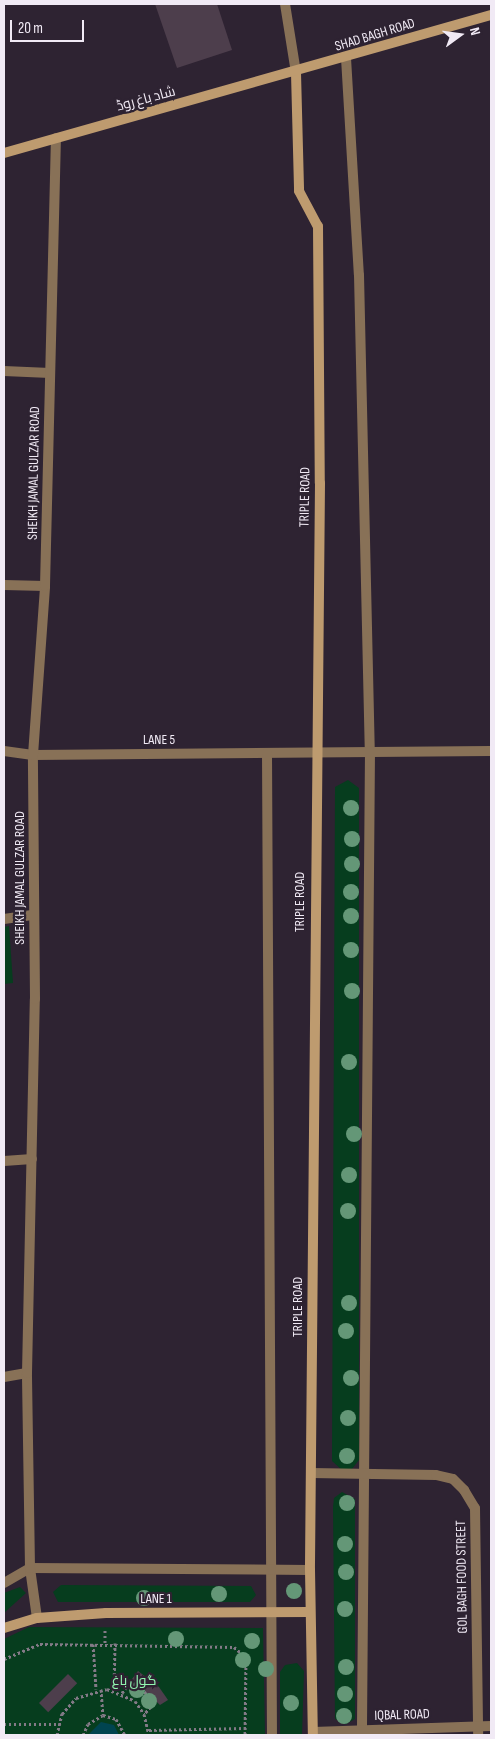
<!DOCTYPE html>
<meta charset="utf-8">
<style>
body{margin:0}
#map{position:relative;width:495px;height:1739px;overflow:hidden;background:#2e2332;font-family:"Sofia Sans Condensed",Cairo,sans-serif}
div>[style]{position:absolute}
.green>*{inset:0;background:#063d1e}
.water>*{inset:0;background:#004450}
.building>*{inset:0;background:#4d3e4c;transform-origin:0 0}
.path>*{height:3px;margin-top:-1.5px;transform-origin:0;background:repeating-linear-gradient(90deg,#837a87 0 2.5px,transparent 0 5px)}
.minor>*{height:10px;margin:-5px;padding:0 5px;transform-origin:5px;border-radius:5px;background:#887157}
.tertiary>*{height:10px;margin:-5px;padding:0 5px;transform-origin:5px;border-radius:5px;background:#887157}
.secondary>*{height:10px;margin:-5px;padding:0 5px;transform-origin:5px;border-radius:5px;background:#be9b6f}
.trees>*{width:16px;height:16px;margin:-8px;border-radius:50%;background:#649777}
span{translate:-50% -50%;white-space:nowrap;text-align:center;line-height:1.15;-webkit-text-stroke:4.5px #2e2332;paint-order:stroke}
.street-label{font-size:14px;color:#f1eaf5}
.park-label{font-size:14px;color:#91f6b0}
.frame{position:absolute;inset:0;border:5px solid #f1eaf5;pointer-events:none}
.north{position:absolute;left:435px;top:10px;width:50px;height:50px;-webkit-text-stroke:4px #2e2332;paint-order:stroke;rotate:76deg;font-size:14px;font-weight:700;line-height:20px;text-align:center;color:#f1eaf5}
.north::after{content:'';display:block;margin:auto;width:18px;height:22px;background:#f1eaf5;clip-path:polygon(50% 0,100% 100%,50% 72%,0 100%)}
.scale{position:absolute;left:10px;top:20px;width:74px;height:22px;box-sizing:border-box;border:2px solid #f1eaf5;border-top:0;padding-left:6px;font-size:15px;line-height:18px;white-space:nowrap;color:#f1eaf5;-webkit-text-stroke:4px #2e2332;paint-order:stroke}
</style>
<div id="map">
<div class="green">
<div style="clip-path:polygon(348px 780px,359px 788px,359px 1460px,352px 1469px,342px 1470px,332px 1461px,335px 787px)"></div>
<div style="clip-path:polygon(9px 926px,13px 983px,4px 984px,4px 927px)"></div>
<div style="clip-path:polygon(342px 1492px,355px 1499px,355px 1719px,346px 1724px,335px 1719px,333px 1507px,334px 1498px)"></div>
<div style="clip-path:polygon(61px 1585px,251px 1586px,256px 1595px,250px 1602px,58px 1602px,53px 1592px)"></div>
<div style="clip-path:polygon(20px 1587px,26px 1593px,4px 1613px,4px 1593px)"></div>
<div style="clip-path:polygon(29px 1627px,263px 1628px,265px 1735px,4px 1735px,4px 1639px)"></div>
<div style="clip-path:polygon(297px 1663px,304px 1671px,302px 1735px,280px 1735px,280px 1672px,285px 1665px)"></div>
</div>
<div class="water">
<div style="clip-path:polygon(101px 1722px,114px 1725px,119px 1735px,88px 1735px)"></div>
</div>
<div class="building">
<div style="clip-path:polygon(155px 4px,217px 4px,232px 50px,177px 68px)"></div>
<div style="clip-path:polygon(138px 1671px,159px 1687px,168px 1700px,160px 1705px,132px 1679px)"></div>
<div style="left:68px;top:1674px;width:13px;height:41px;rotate:45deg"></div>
</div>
<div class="path">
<div style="left:105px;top:1643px;width:14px;rotate:-90deg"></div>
<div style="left:93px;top:1644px;width:45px;rotate:86.2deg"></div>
<div style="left:4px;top:1659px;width:39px;rotate:-23deg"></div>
<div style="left:40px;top:1644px;width:194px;rotate:0.9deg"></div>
<div style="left:234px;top:1647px;width:16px;rotate:40deg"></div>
<div style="left:246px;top:1657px;width:78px;rotate:90.7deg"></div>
<div style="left:101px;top:1689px;width:26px;rotate:86deg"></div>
<div style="left:114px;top:1690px;width:47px;rotate:-88.8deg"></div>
<div style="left:122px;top:1693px;width:14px;rotate:-54deg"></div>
<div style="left:130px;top:1682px;width:8px;rotate:14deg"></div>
<div style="left:138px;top:1684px;width:25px;rotate:50deg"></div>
<div style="left:154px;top:1703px;width:15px;rotate:132deg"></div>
<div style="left:4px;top:1724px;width:54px"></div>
<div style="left:149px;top:1730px;width:96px;rotate:-1.2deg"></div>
<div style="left:57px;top:1735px;width:22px;rotate:-77deg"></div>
<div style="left:62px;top:1714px;width:21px;rotate:-49deg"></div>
<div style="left:76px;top:1698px;width:32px;rotate:-16deg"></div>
<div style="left:107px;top:1689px;width:30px;rotate:23deg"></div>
<div style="left:135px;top:1701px;width:16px;rotate:55deg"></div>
<div style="left:144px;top:1714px;width:22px;rotate:77deg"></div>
<div style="left:83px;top:1735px;width:12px;rotate:-66deg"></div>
<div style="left:88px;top:1724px;width:17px;rotate:-31deg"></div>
<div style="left:103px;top:1715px;width:14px;rotate:17deg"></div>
<div style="left:116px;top:1719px;width:18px;rotate:61deg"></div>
</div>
<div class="minor">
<div style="left:285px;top:4px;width:70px;rotate:80.9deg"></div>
<div style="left:346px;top:58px;width:217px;rotate:86.6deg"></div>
<div style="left:359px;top:275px;width:476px;rotate:88.7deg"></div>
<div style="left:370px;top:751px;width:984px;rotate:90.47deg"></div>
<div style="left:4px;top:371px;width:46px;rotate:2.5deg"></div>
<div style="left:4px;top:585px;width:41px;rotate:1.4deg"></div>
<div style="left:4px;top:751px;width:29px;rotate:8deg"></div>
<div style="left:33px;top:755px;width:458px;rotate:-0.5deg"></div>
<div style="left:267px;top:753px;width:982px;rotate:89.71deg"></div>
<div style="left:4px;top:919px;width:30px;rotate:-8deg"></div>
<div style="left:4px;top:1161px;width:28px;rotate:-4deg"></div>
<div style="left:4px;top:1377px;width:23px;rotate:-10deg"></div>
<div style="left:311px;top:1473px;width:125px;rotate:0.9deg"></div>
<div style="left:436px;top:1475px;width:17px;rotate:13deg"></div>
<div style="left:453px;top:1479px;width:16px;rotate:45deg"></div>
<div style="left:464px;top:1490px;width:21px;rotate:59deg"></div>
<div style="left:475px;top:1508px;width:227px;rotate:89.2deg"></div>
<div style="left:4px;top:1583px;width:30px;rotate:-30deg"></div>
<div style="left:30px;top:1568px;width:280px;rotate:0.4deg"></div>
<div style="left:37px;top:1618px;width:50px;rotate:-98deg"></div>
<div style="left:30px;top:1568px;width:195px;rotate:-90.9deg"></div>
<div style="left:27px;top:1373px;width:374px;rotate:-88.8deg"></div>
<div style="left:35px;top:999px;width:244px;rotate:-90.5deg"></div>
<div style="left:33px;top:755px;width:169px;rotate:-85.9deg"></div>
<div style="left:45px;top:586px;width:448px;rotate:-88.6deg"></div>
</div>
<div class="tertiary">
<div style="left:313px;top:1732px;width:178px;rotate:-1.9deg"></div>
</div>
<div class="secondary">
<div style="left:296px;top:73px;width:118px;rotate:88.5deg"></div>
<div style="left:299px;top:191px;width:40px;rotate:62deg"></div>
<div style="left:318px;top:226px;width:257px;rotate:89.6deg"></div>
<div style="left:320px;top:483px;width:1087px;rotate:90.53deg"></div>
<div style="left:310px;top:1570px;width:165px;rotate:89deg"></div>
<div style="left:4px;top:153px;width:506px;rotate:-15.82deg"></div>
<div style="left:4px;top:1628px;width:34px;rotate:-17deg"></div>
<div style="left:37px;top:1618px;width:69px;rotate:-4.1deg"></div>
<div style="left:106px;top:1613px;width:204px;rotate:-0.3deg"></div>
</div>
<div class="trees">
<div style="left:351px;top:808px"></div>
<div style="left:352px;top:839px"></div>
<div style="left:352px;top:864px"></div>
<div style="left:351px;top:892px"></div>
<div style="left:351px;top:916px"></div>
<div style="left:351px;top:950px"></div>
<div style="left:352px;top:991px"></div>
<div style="left:349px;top:1062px"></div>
<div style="left:354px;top:1134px"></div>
<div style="left:349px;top:1175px"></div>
<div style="left:348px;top:1211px"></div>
<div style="left:349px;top:1303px"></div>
<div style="left:346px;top:1331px"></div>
<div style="left:351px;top:1378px"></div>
<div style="left:348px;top:1418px"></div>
<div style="left:347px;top:1456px"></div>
<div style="left:347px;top:1503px"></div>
<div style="left:345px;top:1544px"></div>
<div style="left:346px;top:1572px"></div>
<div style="left:294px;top:1591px"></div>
<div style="left:219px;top:1594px"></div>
<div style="left:144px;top:1598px"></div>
<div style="left:345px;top:1609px"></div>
<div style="left:176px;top:1639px"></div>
<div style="left:252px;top:1641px"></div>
<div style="left:243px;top:1660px"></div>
<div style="left:346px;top:1667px"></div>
<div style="left:266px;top:1669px"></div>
<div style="left:137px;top:1690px"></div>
<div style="left:345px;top:1694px"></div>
<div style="left:149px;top:1701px"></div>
<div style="left:291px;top:1703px"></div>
<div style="left:344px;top:1716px"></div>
</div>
<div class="street-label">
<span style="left:375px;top:35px;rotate:-17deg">SHAD BAGH ROAD</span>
<span style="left:146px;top:99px;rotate:-15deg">شاد باغ روڈ</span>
<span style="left:34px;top:473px;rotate:-89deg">SHEIKH JAMAL GULZAR ROAD</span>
<span style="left:305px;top:497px;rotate:-89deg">TRIPLE ROAD</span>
<span style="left:159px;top:740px">LANE 5</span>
<span style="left:20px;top:878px;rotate:-90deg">SHEIKH JAMAL GULZAR ROAD</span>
<span style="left:300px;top:902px;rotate:-90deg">TRIPLE ROAD</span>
<span style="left:298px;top:1307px;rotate:-90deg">TRIPLE ROAD</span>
<span style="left:462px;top:1577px;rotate:-91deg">GOL BAGH FOOD STREET</span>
<span style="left:156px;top:1599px">LANE 1</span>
<span style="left:402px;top:1715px;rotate:-2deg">IQBAL ROAD</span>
</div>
<div class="park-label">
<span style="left:134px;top:1681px">گول باغ</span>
</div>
<div class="frame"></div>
<div class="north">N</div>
<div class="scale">20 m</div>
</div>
